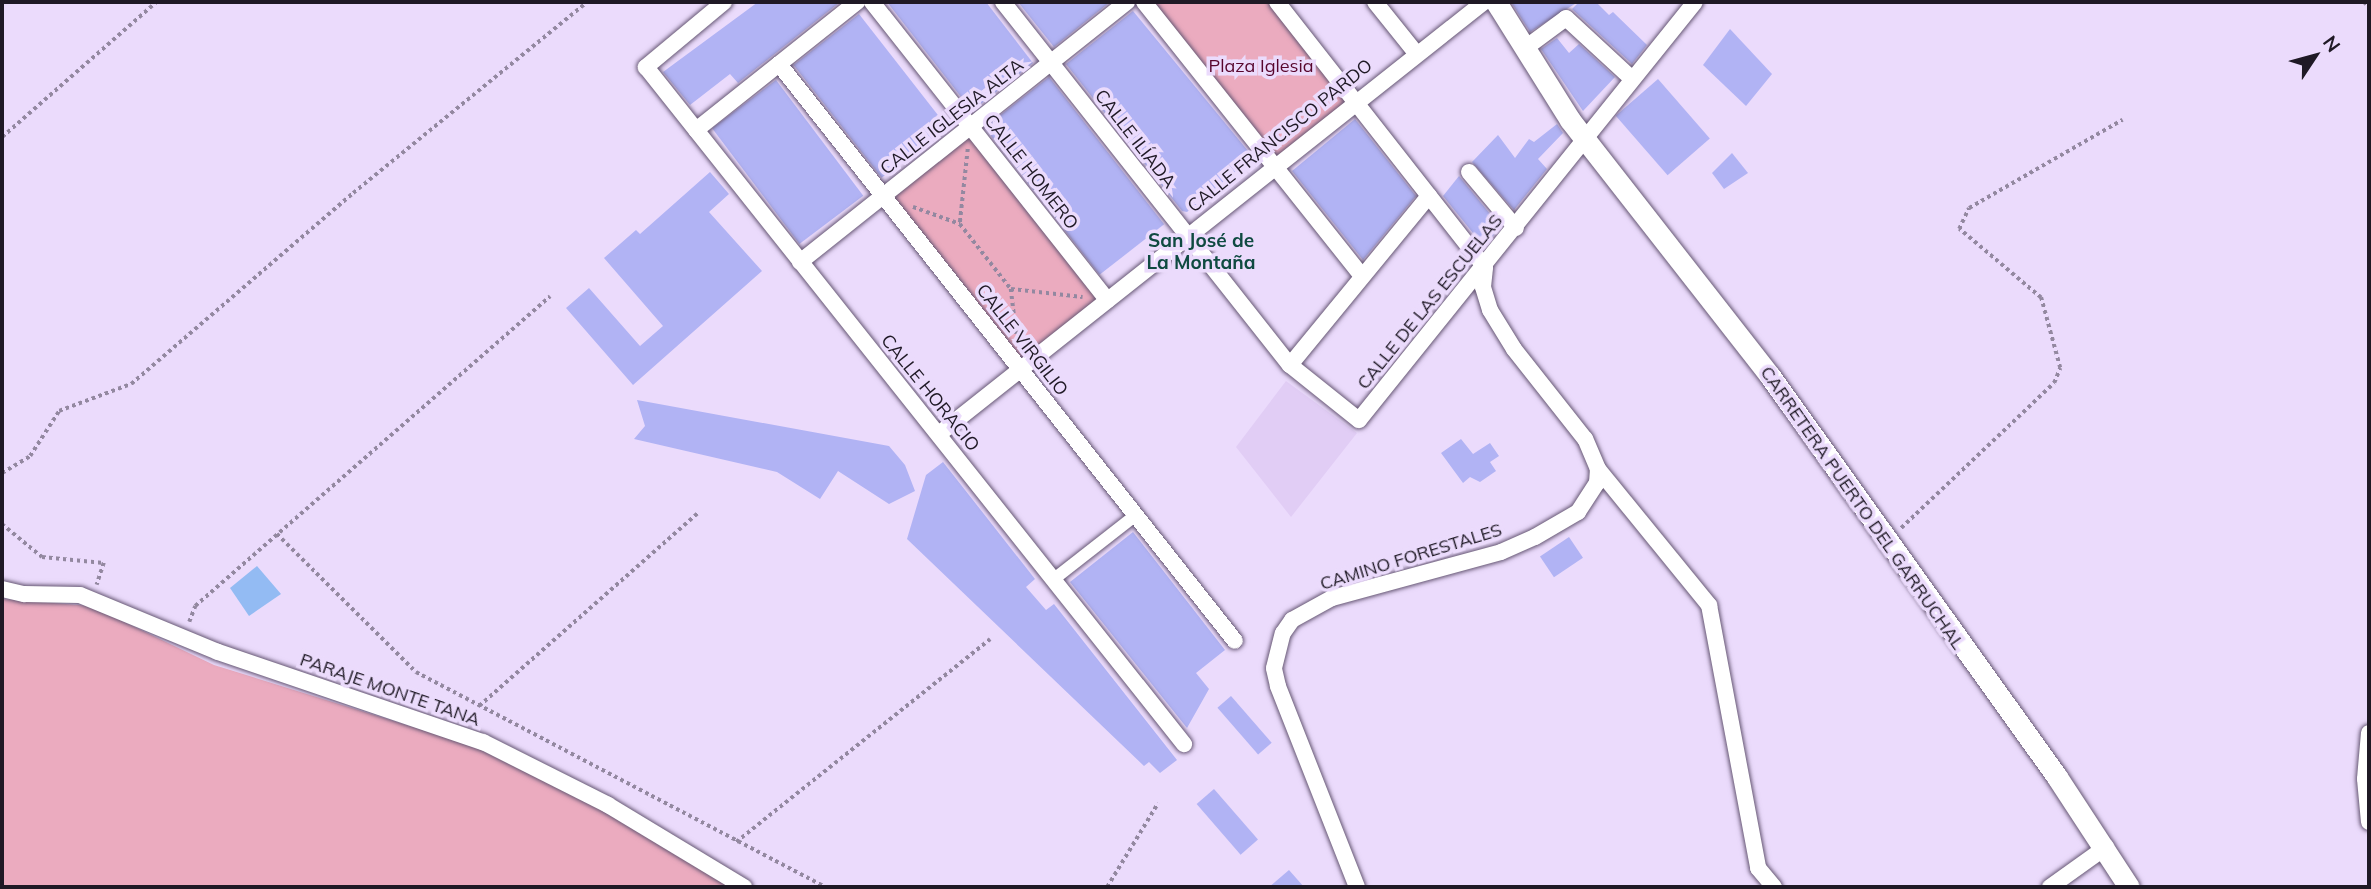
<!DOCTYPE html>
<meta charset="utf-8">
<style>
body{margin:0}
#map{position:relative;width:2371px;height:889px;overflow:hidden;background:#ebdbfc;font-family:Mulish,sans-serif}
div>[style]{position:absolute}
.built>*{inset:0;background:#e1cdf5}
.green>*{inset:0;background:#ebabbf;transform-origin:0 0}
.water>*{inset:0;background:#93bbf3}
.building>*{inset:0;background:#b1b3f4;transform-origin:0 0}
.path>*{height:3.5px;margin-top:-1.75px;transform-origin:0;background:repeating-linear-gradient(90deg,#9388a0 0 3.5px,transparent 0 7px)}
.roads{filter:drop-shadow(0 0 2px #665774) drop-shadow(0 0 2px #665774)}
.pedestrian>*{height:12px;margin:-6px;padding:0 6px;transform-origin:6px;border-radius:6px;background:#fff}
.minor>*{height:16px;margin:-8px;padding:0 8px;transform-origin:8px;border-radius:8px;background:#fff}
.secondary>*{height:21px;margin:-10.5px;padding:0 10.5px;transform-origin:10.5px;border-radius:10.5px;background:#fff}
span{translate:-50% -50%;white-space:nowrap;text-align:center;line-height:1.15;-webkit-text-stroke:7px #ebdbfc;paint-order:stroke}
.park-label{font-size:18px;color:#58062d}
.street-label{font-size:18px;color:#1f1925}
.neighbourhood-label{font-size:19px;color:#0f4a41;font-weight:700}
.frame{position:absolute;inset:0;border:4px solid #1f1925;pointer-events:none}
.north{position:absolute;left:2280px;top:21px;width:70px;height:70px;-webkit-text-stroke:5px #ebdbfc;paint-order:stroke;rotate:54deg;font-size:19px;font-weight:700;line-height:28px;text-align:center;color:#1f1925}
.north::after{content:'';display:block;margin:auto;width:24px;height:32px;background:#1f1925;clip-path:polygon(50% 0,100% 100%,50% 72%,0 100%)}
</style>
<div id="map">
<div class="built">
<div style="clip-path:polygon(1286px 381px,1357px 433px,1291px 517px,1236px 447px)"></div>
</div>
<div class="green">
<div style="clip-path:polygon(1144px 2px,1277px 2px,1355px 101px,1274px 166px)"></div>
<div style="left:970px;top:126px;width:221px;height:112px;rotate:52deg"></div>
<div style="clip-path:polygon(2px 599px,91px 606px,214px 665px,477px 747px,575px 792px,733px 887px,2px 887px)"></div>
</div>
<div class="water">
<div style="clip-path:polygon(257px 566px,281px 594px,249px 616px,230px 588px)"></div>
</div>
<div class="building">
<div style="clip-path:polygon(758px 2px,840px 2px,738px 83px,730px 74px,690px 105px,663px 72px)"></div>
<div style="clip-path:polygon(887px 2px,986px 2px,1033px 63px,972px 111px)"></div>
<div style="clip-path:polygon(1018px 2px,1110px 2px,1054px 47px)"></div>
<div style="clip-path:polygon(1511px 2px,1578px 2px,1530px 32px)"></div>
<div style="clip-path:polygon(1579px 2px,1596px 2px,1609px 15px,1613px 12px,1647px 45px,1632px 64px,1572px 9px)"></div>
<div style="clip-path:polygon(1133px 11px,1253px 157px,1187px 212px,1182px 211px,1066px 64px)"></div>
<div style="left:859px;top:14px;width:143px;height:83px;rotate:52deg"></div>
<div style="clip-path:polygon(1730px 29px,1772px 74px,1746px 106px,1703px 65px)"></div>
<div style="clip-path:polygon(1557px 38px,1569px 53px,1579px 44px,1615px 77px,1583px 111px,1541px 49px)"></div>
<div style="left:1049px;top:77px;width:187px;height:82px;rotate:52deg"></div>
<div style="left:1658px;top:79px;width:79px;height:56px;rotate:49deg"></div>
<div style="left:776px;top:80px;width:145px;height:80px;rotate:53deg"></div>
<div style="clip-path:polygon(1355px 119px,1416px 196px,1363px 260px,1292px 171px)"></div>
<div style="clip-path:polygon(1557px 124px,1563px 133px,1538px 159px,1547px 169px,1514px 210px,1472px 162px,1498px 135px,1515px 158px,1529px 139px,1534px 142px)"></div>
<div style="clip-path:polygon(1732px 153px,1748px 173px,1724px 189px,1712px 173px)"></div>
<div style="clip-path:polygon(710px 172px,729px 194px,709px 212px,762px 271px,633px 385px,566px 308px,589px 288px,640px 346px,663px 326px,604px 258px,636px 230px,640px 234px)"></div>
<div style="clip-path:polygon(1459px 176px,1500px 226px,1491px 239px,1477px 238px,1443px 196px)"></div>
<div style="clip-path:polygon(637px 400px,889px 446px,905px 465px,915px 491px,889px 504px,838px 471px,820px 499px,777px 472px,634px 439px,645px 426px)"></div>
<div style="clip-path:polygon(1461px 439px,1473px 454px,1490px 443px,1499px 456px,1490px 462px,1496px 471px,1480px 482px,1470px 477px,1463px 483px,1441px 453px)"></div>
<div style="clip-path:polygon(943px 462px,1035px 579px,1026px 587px,1046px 610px,1054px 604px,1177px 760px,1160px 773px,1149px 762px,1144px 766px,907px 539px,926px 475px)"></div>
<div style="clip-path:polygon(1133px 532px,1225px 650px,1196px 673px,1209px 689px,1187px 728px,1070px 582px)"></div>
<div style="left:1569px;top:537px;width:25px;height:35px;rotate:56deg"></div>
<div style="left:1231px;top:696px;width:62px;height:18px;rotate:49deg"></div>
<div style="left:1214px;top:789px;width:67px;height:23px;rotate:49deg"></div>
<div style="clip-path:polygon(1289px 870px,1304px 887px,1269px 887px)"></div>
</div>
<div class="path">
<div style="left:2364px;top:2px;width:7px;rotate:45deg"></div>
<div style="left:2px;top:137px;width:205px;rotate:-41.2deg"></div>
<div style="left:968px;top:149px;width:75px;rotate:96.1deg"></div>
<div style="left:960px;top:224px;width:83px;rotate:51.9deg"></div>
<div style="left:1011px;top:289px;width:72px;rotate:6.3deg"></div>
<div style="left:913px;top:207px;width:50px;rotate:19.9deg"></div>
<div style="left:1011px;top:289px;width:50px;rotate:83.2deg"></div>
<div style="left:2px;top:473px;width:33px;rotate:-31deg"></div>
<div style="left:30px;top:456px;width:54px;rotate:-57.2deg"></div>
<div style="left:59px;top:411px;width:77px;rotate:-20.6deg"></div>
<div style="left:131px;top:384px;width:293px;rotate:-40.7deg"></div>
<div style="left:353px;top:193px;width:302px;rotate:-39.2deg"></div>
<div style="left:2px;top:524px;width:52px;rotate:39.5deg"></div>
<div style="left:42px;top:557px;width:62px;rotate:5.5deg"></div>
<div style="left:104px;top:563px;width:23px;rotate:108deg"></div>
<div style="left:1901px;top:528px;width:211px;rotate:-43.5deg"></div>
<div style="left:2054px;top:383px;width:16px;rotate:-68deg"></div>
<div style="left:2060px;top:368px;width:73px;rotate:-105.2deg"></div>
<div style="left:2041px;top:298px;width:107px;rotate:-139.9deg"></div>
<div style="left:1959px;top:229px;width:23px;rotate:-65deg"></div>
<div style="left:1969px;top:208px;width:177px;rotate:-29.9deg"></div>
<div style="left:277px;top:534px;width:196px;rotate:44.8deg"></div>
<div style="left:416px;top:672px;width:463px;rotate:27.7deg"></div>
<div style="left:189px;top:622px;width:17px;rotate:-69deg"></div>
<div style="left:195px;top:606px;width:471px;rotate:-41.1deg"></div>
<div style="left:479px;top:706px;width:292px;rotate:-41.4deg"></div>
<div style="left:736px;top:842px;width:325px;rotate:-38.6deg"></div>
<div style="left:1107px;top:887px;width:98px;rotate:-58.7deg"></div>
</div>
<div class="roads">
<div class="pedestrian">
<div style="left:1054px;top:579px;width:104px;rotate:-38deg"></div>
</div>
<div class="minor">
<div style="left:724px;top:2px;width:102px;rotate:140.2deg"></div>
<div style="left:646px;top:67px;width:865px;rotate:51.53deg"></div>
<div style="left:872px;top:2px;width:380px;rotate:51.7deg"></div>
<div style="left:1003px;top:2px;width:463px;rotate:51.7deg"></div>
<div style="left:1290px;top:365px;width:88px;rotate:38.6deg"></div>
<div style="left:1359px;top:420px;width:536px;rotate:-51.21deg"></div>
<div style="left:1144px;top:2px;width:350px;rotate:51.5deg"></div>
<div style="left:1277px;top:2px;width:337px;rotate:51.9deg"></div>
<div style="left:1375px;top:2px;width:65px;rotate:51.2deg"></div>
<div style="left:1524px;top:49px;width:52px;rotate:-36.4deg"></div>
<div style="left:1566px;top:18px;width:88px;rotate:42.7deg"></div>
<div style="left:779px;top:64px;width:735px;rotate:51.68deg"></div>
<div style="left:696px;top:130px;width:206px;rotate:-38.5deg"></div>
<div style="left:1469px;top:172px;width:73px;rotate:50deg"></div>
<div style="left:800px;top:262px;width:418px;rotate:-38.5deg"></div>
<div style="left:1290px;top:365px;width:219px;rotate:-50.6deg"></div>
<div style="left:939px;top:434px;width:695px;rotate:-38.4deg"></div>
<div style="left:1598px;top:469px;width:176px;rotate:50.8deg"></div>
<div style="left:1709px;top:605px;width:268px;rotate:79.4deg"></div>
<div style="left:1758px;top:868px;width:25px;rotate:50deg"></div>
<div style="left:2px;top:589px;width:23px;rotate:13deg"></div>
<div style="left:24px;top:594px;width:56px;rotate:1deg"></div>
<div style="left:80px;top:595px;width:149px;rotate:22.4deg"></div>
<div style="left:218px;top:652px;width:280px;rotate:18.8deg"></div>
<div style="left:483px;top:742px;width:140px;rotate:26.7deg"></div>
<div style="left:608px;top:805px;width:159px;rotate:31.1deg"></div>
<div style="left:2369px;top:733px;width:46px;rotate:95deg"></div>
<div style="left:2365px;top:779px;width:43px;rotate:84.7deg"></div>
<div style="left:1357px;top:887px;width:216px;rotate:-111.5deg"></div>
<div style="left:1278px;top:686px;width:18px;rotate:-103deg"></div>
<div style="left:1274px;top:668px;width:36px;rotate:-76deg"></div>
<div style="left:1283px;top:633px;width:16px;rotate:-55deg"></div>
<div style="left:1292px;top:620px;width:46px;rotate:-28.8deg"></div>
<div style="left:1332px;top:598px;width:175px;rotate:-15.2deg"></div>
<div style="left:1501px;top:552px;width:37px;rotate:-24deg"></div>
<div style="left:1535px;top:537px;width:50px;rotate:-30.2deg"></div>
<div style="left:1578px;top:512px;width:35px;rotate:-57deg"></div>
<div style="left:1597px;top:483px;width:14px;rotate:-86deg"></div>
<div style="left:1598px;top:469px;width:33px;rotate:-113deg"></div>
<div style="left:1585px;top:439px;width:115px;rotate:-128.3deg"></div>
<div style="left:1514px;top:349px;width:46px;rotate:-121.6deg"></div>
<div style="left:1490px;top:310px;width:24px;rotate:-107deg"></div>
<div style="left:1483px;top:287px;width:20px;rotate:-84deg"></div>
<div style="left:2050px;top:887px;width:69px;rotate:-35.5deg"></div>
</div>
<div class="secondary">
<div style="left:1496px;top:2px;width:139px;rotate:57.9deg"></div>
<div style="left:1570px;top:120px;width:325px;rotate:52deg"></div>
<div style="left:1770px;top:376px;width:493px;rotate:54.4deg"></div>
<div style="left:2057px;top:777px;width:131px;rotate:56.8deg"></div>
</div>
</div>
<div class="park-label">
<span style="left:1261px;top:66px">Plaza Iglesia</span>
</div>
<div class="street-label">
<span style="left:952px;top:117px;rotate:-38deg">CALLE IGLESIA ALTA</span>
<span style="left:1280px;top:136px;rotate:-39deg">CALLE FRANCISCO PARDO</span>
<span style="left:1135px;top:139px;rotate:52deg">CALLE ILÍADA</span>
<span style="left:1031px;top:172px;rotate:52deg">CALLE HOMERO</span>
<span style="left:1430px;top:302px;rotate:-51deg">CALLE DE LAS ESCUELAS</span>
<span style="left:1022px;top:340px;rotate:52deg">CALLE VIRGILIO</span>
<span style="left:930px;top:393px;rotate:51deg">CALLE HORACIO</span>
<span style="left:1862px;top:508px;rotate:55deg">CARRETERA PUERTO DEL GARRUCHAL</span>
<span style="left:1411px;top:557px;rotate:-17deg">CAMINO FORESTALES</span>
<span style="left:390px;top:690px;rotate:19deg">PARAJE MONTE TANA</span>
</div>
<div class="neighbourhood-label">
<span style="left:1201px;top:252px">San José de<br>La Montaña</span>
</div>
<div class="frame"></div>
<div class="north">N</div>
</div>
